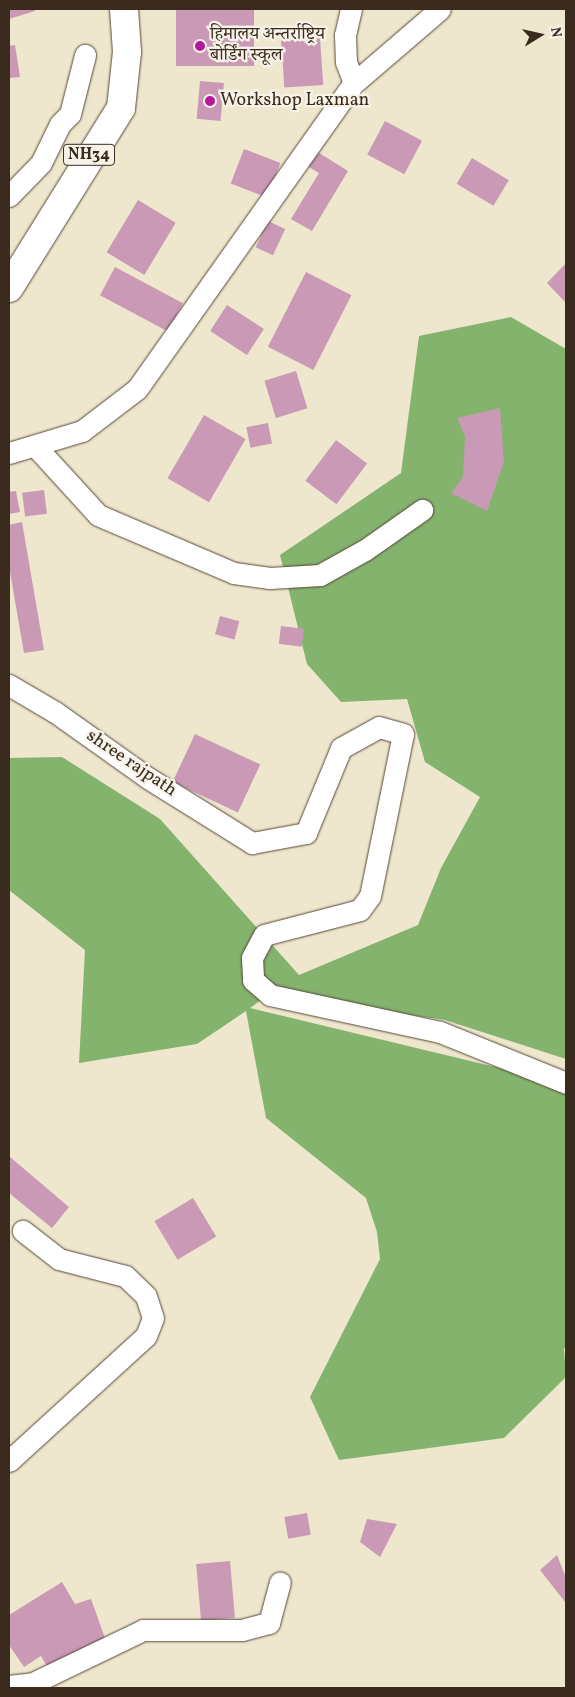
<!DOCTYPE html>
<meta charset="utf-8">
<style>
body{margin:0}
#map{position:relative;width:575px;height:1697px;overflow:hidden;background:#eee7cd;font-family:Vollkorn,"Noto Serif Devanagari",serif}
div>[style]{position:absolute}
.forest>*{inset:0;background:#83b36d}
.building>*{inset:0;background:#c999b6;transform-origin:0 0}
.roads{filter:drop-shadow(0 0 1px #564638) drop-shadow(0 0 1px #564638)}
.minor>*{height:21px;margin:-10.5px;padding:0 10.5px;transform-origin:10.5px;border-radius:10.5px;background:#fff}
.trunk>*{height:28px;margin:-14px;padding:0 14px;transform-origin:14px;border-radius:14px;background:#fff}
.dots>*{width:14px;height:14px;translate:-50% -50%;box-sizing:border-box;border:2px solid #f7f3e8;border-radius:50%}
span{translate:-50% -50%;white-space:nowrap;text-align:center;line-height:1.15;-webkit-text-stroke:4.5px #f7f3e8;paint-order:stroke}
.shield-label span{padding:1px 4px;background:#f7f3e8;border:1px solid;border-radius:4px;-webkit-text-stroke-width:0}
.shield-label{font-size:16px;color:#3b2a1e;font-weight:700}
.poi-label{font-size:18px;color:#3b2a1e}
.left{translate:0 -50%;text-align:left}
.street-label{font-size:18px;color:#3b2a1e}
.frame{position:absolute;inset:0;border:10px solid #3b2a1e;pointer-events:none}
.north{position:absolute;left:515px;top:10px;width:50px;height:50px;-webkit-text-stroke:4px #f7f3e8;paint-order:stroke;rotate:80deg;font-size:14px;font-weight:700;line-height:20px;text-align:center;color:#3b2a1e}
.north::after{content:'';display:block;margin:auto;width:18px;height:22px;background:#3b2a1e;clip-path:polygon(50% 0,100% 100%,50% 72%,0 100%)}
</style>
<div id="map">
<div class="forest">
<div style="clip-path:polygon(511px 317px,566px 349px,566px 1059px,445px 1020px,268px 995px,250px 1008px,566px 1084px,566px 1348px,564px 1348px,566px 1377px,504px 1438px,339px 1460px,310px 1397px,380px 1259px,377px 1232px,366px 1198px,266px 1118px,246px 1011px,197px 1044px,79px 1063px,85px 950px,9px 890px,9px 758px,62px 757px,160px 819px,299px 975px,418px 925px,441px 868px,480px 797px,425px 762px,407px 699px,341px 702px,307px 664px,280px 555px,401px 473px,419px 336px)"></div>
</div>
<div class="building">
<div style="clip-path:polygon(9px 9px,34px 9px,35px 11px,9px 19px)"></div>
<div style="left:176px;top:9px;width:78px;height:57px"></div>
<div style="left:320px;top:38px;width:47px;height:39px;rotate:86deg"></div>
<div style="clip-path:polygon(15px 45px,20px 77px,9px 78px,9px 46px)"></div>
<div style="left:200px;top:81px;width:24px;height:38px;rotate:5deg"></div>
<div style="left:385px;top:121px;width:42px;height:38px;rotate:28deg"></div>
<div style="left:244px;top:149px;width:39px;height:37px;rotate:21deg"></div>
<div style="clip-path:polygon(316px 151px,348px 171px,312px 231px,291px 219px,319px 173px,307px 166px)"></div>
<div style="left:472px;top:158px;width:43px;height:30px;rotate:31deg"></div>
<div style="left:138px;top:200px;width:44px;height:61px;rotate:31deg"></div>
<div style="left:268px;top:221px;width:19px;height:29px;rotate:25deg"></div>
<div style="clip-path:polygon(566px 263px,566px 303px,547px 283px)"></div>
<div style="left:115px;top:267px;width:77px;height:32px;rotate:28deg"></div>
<div style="left:306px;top:272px;width:51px;height:84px;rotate:27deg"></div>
<div style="left:227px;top:305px;width:44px;height:31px;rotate:33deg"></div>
<div style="left:296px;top:371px;width:39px;height:33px;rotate:73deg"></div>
<div style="clip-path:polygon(500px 408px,504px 462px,487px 511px,451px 493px,463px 477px,465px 436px,457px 418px)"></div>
<div style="left:204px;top:415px;width:48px;height:73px;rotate:30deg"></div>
<div style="left:268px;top:423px;width:21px;height:22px;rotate:79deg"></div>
<div style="left:336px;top:440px;width:39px;height:51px;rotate:37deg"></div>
<div style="left:44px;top:490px;width:24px;height:22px;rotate:83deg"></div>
<div style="clip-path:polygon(16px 491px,20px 512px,9px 514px,9px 492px)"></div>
<div style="clip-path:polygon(22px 522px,44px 650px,24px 653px,9px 566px,9px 525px)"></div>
<div style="left:220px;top:616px;width:20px;height:19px;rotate:15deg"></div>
<div style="left:281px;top:626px;width:23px;height:18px;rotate:7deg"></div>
<div style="left:195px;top:734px;width:72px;height:53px;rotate:25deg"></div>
<div style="clip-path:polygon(10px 1157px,69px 1207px,52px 1228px,9px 1193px)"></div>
<div style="left:193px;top:1198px;width:45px;height:45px;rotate:59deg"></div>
<div style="left:307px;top:1513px;width:22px;height:23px;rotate:80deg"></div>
<div style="clip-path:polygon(367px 1519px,397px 1524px,380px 1557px,360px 1542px)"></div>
<div style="clip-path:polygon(557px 1555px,566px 1578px,565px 1602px,540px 1570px)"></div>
<div style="left:230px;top:1561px;width:57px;height:34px;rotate:85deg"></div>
<div style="clip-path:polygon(62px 1582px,75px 1604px,91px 1599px,106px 1641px,48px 1668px,41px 1656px,24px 1667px,9px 1645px,9px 1615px)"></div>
</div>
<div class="roads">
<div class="minor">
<div style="left:351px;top:9px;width:27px;rotate:103deg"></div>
<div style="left:345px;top:35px;width:27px;rotate:88deg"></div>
<div style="left:346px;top:62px;width:22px;rotate:69deg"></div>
<div style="left:9px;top:196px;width:46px;rotate:-45.9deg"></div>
<div style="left:41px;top:163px;width:43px;rotate:-64deg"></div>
<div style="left:60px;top:124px;width:14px;rotate:-45deg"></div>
<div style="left:70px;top:114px;width:61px;rotate:-75.7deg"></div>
<div style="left:36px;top:447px;width:92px;rotate:47.6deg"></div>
<div style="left:98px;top:515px;width:148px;rotate:23.1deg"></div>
<div style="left:234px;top:573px;width:36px;rotate:8deg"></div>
<div style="left:270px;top:578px;width:50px;rotate:-3.4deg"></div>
<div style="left:320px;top:575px;width:51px;rotate:-29.1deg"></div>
<div style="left:365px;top:550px;width:70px;rotate:-35.1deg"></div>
<div style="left:9px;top:453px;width:76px;rotate:-16.8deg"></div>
<div style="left:82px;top:431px;width:69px;rotate:-37.4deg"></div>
<div style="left:137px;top:389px;width:375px;rotate:-54.7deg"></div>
<div style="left:354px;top:83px;width:113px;rotate:-40.7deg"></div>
<div style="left:9px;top:685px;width:53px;rotate:30.4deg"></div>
<div style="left:55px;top:712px;width:114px;rotate:35.4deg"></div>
<div style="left:148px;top:778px;width:123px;rotate:32deg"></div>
<div style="left:252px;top:843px;width:55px;rotate:-10.5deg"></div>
<div style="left:306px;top:833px;width:92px;rotate:-67.6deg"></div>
<div style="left:341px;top:748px;width:43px;rotate:-28.9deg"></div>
<div style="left:379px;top:727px;width:25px;rotate:16deg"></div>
<div style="left:403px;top:734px;width:165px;rotate:101.5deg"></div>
<div style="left:370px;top:896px;width:17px;rotate:126deg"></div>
<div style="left:360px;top:910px;width:99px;rotate:165.4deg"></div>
<div style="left:264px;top:935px;width:26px;rotate:118deg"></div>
<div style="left:252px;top:958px;width:22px;rotate:87deg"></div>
<div style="left:253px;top:980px;width:23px;rotate:41deg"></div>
<div style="left:270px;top:995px;width:174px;rotate:12.3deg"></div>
<div style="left:440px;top:1032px;width:136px;rotate:22deg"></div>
<div style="left:9px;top:1461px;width:185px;rotate:-42.4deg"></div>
<div style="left:146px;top:1336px;width:19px;rotate:-69deg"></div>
<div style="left:153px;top:1318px;width:23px;rotate:-108deg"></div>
<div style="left:146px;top:1296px;width:29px;rotate:-136deg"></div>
<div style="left:125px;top:1276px;width:68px;rotate:-165.6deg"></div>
<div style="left:59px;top:1259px;width:46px;rotate:-142.1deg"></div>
<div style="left:9px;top:1686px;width:24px;rotate:-7deg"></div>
<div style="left:33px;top:1683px;width:122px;rotate:-25.7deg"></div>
<div style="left:143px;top:1630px;width:99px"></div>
<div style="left:242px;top:1630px;width:28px;rotate:-15deg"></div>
<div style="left:269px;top:1623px;width:42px;rotate:-75deg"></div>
</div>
<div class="trunk">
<div style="left:9px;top:288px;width:212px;rotate:-58.1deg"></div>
<div style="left:121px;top:108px;width:56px;rotate:-83.9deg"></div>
<div style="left:127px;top:52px;width:43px;rotate:-94deg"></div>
</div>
</div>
<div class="dots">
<div style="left:200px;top:46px;background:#b5179e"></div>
<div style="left:210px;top:101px;background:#b5179e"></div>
</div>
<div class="shield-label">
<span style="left:89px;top:155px">NH34</span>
</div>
<div class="poi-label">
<span class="left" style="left:210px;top:46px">हिमालय अन्तर्राष्ट्रिय<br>बोर्डिंग स्कूल</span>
<span class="left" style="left:220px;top:101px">Workshop Laxman</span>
</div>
<div class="street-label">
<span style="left:131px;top:764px;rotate:34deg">shree rajpath</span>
</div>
<div class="frame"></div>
<div class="north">N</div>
</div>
